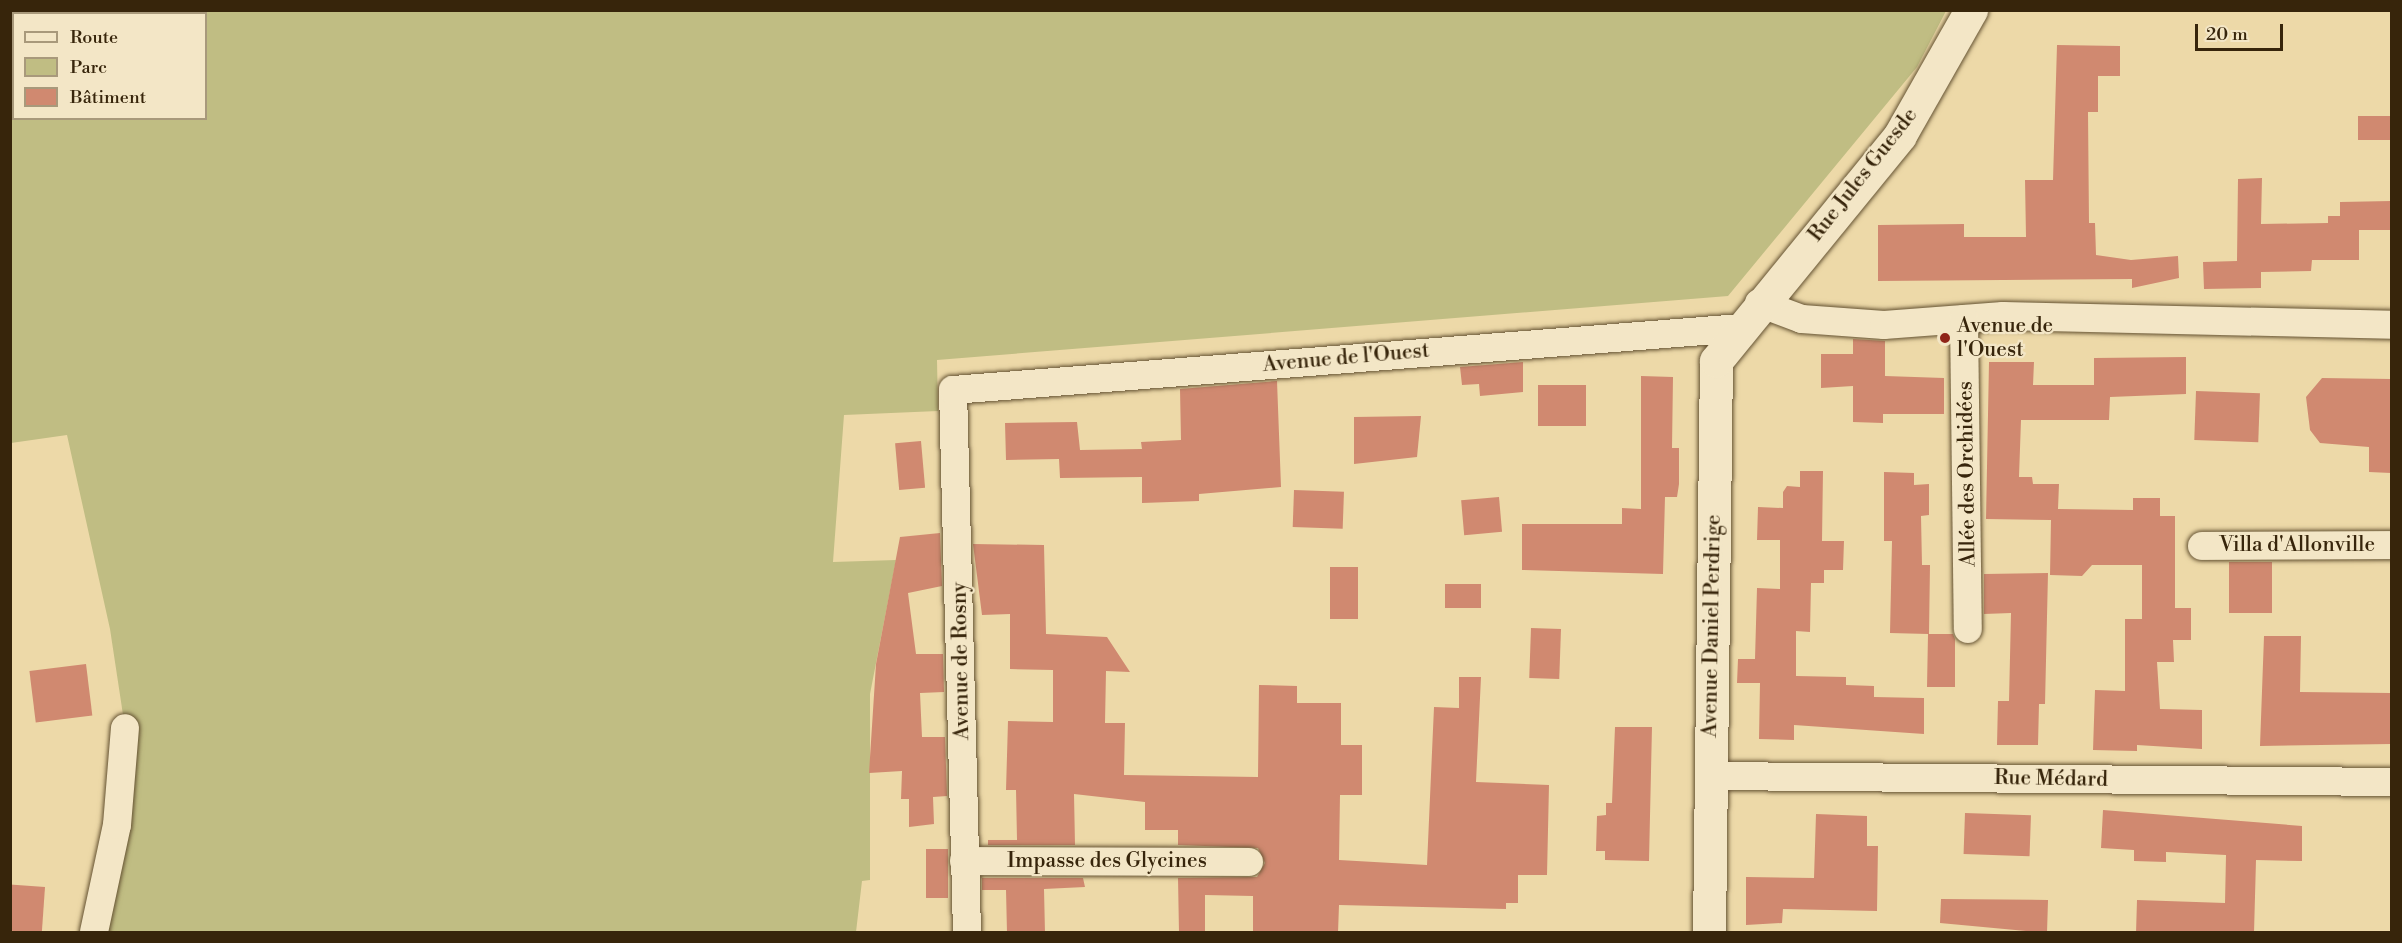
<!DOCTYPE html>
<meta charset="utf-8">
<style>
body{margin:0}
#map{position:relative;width:2402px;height:943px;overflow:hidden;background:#edd9a8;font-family:"Libre Bodoni",serif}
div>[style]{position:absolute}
.green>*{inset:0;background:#c0bd83}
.building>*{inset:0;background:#d08970;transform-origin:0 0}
.roads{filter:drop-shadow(0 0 2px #645232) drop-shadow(0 0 2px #645232)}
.street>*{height:28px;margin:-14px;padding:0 14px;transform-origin:14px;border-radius:14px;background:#f3e6c6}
.secondary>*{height:33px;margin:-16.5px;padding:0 16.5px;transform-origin:16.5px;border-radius:16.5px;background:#f3e6c6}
.dots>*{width:16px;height:16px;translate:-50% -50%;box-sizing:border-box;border:3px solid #f3e6c6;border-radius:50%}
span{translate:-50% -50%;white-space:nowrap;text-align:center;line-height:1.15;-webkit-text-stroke:4.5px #f3e6c6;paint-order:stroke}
.street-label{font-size:21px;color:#37250b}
.poi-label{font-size:21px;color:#37250b}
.left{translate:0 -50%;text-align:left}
.frame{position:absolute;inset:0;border:12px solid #37250b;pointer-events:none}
.legend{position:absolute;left:12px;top:12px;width:195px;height:108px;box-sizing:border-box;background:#f3e6c6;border:2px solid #a8997b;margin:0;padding:8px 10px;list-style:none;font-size:18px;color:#37250b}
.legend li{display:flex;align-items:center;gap:12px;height:30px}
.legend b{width:30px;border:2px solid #a8997b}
.scale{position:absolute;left:2195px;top:24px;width:88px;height:27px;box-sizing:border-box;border:3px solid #37250b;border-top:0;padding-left:8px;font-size:18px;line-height:21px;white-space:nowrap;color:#37250b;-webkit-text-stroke:4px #f3e6c6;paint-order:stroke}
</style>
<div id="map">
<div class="green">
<div style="clip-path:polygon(evenodd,10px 11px,1946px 11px,1917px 67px,1728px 296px,937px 360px,938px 411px,844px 415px,833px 562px,896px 560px,870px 694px,870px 880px,862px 881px,856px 932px,94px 932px,125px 728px,110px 629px,67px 435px,11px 443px,10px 11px,14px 14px,206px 14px,206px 118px,14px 118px,14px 14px)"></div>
</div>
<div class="building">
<div style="clip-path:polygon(2057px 45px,2120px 46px,2120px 76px,2098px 76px,2098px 112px,2088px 112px,2089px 223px,2095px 223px,2096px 255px,2131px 260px,2178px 256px,2179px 278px,2132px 288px,2132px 279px,1878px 281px,1878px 225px,1964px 224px,1964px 237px,2026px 237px,2025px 180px,2053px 180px)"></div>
<div style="left:2358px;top:116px;width:33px;height:24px"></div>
<div style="clip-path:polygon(2262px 178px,2261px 224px,2328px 223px,2328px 216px,2340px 216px,2340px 202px,2391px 201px,2391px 230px,2359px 230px,2359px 260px,2312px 260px,2311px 271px,2261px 272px,2261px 288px,2204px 289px,2203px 262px,2237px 261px,2238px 179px)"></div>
<div style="clip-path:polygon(1853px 339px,1885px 341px,1885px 376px,1944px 378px,1944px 414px,1883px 414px,1883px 423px,1853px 422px,1853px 386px,1821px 388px,1821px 354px,1853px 354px)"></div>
<div style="clip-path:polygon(2186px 357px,2186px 394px,2110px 397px,2109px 420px,2021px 420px,2019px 477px,2032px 477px,2033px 484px,2059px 484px,2058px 509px,2133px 510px,2133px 498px,2160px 498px,2160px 516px,2175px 516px,2175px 608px,2191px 608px,2191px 640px,2173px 640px,2174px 662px,2157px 662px,2160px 709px,2202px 710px,2202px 749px,2137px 745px,2137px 751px,2093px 750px,2095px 690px,2125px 691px,2125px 619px,2142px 619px,2142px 565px,2092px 565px,2082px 576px,2050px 575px,2051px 520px,1986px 519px,1989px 362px,2034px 362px,2033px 385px,2094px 385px,2094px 358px)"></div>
<div style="clip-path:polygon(1523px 362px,1523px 392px,1480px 396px,1479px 384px,1462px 385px,1460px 367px)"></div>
<div style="clip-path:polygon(1641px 376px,1673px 377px,1672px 448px,1679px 448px,1679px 484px,1677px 497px,1665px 497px,1663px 574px,1522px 570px,1522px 524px,1622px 524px,1622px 508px,1641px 509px)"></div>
<div style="clip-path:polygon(2322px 378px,2391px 379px,2391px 473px,2369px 472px,2369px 447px,2320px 443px,2310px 430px,2306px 397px)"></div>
<div style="clip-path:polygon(1277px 381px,1281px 487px,1199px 494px,1199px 501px,1142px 503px,1142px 477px,1060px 478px,1059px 459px,1006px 460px,1005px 423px,1077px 422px,1080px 450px,1142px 449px,1141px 442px,1181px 440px,1180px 389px)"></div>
<div style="left:1538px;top:385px;width:48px;height:41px"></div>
<div style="left:2196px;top:391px;width:64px;height:49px;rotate:2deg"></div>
<div style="clip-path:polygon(1421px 416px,1417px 457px,1354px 464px,1354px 417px)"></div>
<div style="left:921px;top:441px;width:47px;height:26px;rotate:85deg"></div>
<div style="clip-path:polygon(1800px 471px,1823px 471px,1822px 541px,1844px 541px,1843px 570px,1824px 570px,1824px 583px,1811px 583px,1810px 632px,1796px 631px,1796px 676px,1846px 677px,1846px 685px,1874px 686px,1874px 697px,1924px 698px,1924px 734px,1794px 725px,1794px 740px,1759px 739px,1760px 683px,1737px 683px,1738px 659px,1755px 659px,1757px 588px,1780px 589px,1780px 540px,1757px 540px,1758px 507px,1783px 508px,1783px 492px,1787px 486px,1800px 487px)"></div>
<div style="clip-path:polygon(1884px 472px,1914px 473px,1914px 485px,1929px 484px,1929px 515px,1921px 516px,1922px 565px,1930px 565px,1929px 634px,1953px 634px,1955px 639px,1955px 687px,1927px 687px,1928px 634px,1890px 633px,1892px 541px,1884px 541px)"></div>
<div style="left:1294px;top:490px;width:50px;height:37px;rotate:2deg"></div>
<div style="left:1499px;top:497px;width:35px;height:38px;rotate:85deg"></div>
<div style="clip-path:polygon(940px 533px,942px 586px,908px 593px,916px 654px,943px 654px,944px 692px,920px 693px,922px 737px,945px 737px,947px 796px,933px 797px,934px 824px,909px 827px,909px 799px,901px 799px,902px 771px,869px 773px,876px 664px,900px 537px)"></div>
<div style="clip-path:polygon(973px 544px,1044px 545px,1046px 634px,1107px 637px,1130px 672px,1106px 671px,1105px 723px,1125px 723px,1124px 775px,1258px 777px,1259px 685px,1297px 686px,1297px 703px,1341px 703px,1341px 745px,1362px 745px,1362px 795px,1340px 795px,1339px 860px,1427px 865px,1434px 707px,1459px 708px,1459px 677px,1481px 677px,1476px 782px,1549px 785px,1547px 875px,1518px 875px,1518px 903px,1506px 903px,1506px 909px,1339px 905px,1338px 933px,1253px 933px,1253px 896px,1205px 895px,1205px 933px,1179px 933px,1178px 878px,1257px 877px,1265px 863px,1258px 848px,1178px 845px,1178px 830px,1145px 830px,1145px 802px,1074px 794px,1075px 845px,988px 845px,988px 840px,1017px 840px,1016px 790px,1006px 790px,1008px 721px,1053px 722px,1053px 670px,1010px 669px,1010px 614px,982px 615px)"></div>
<div style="left:2229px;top:562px;width:43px;height:51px"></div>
<div style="left:1330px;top:567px;width:28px;height:52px"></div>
<div style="clip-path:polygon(2048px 573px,2045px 704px,2039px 704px,2038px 745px,1997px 745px,1998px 701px,2009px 701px,2011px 613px,1984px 614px,1984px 574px)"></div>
<div style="left:1445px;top:584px;width:36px;height:24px"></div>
<div style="left:1531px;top:628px;width:30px;height:50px;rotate:2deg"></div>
<div style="clip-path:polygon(2264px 636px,2301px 636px,2300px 692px,2391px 693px,2391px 744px,2260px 746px)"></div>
<div style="left:86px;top:664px;width:52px;height:57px;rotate:83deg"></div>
<div style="clip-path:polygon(1615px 727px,1652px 727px,1649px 861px,1605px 860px,1605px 851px,1596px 851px,1597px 816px,1606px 815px,1606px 803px,1612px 803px)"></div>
<div style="clip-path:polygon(2103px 810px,2302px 826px,2302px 861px,2256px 860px,2254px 933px,2136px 933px,2137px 900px,2225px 903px,2226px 855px,2166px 852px,2166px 862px,2134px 861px,2134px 850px,2101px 848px)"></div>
<div style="left:1965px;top:813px;width:66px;height:41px;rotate:2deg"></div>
<div style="clip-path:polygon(1816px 814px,1867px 816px,1867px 846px,1878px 846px,1877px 911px,1783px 909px,1782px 923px,1746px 925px,1746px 877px,1814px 878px)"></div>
<div style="left:926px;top:849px;width:22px;height:49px"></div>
<div style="clip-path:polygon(982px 878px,1083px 878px,1085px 887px,1044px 889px,1045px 933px,1007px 933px,1006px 890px,982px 890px)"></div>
<div style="left:45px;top:887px;width:46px;height:35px;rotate:94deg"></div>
<div style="clip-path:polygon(1941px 899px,2048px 900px,2047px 933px,1940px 923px)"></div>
</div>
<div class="roads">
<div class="street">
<div style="left:1759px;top:303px;width:46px;rotate:20.4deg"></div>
<div style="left:1802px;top:319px;width:82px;rotate:4.2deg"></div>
<div style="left:1884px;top:325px;width:119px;rotate:-4.3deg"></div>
<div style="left:2003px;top:316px;width:389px;rotate:1.3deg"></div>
<div style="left:1964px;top:319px;width:310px;rotate:89.3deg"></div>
<div style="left:2202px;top:546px;width:190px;rotate:-0.3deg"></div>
<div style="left:1710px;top:776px;width:682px;rotate:0.5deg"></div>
<div style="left:964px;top:861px;width:285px;rotate:0.2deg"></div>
<div style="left:94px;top:932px;width:109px;rotate:-77.9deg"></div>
<div style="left:117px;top:825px;width:97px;rotate:-85.3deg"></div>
<div style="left:967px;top:932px;width:542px;rotate:-91.48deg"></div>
<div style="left:953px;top:390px;width:789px;rotate:-4.5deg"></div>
</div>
<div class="secondary">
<div style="left:1709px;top:932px;width:571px;rotate:-89.3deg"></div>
<div style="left:1716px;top:361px;width:291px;rotate:-50.8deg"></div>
<div style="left:1900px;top:135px;width:144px;rotate:-60.4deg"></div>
</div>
</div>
<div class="dots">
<div style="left:1945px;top:338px;background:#8f2418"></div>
</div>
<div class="street-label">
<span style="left:1863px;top:175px;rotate:-52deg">Rue Jules Guesde</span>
<span style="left:1346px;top:358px;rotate:-5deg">Avenue de l'Ouest</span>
<span style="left:1967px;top:474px;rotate:-91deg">Allée des Orchidées</span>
<span style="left:2297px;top:545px">Villa d'Allonville</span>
<span style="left:1712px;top:626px;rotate:-89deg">Avenue Daniel Perdrige</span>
<span style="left:961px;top:661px;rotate:-91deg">Avenue de Rosny</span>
<span style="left:2051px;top:779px;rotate:1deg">Rue Médard</span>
<span style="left:1107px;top:861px">Impasse des Glycines</span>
</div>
<div class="poi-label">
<span class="left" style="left:1957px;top:338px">Avenue de<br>l'Ouest</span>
</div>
<div class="frame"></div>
<ul class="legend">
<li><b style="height:8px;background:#f3e6c6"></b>Route</li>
<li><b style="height:16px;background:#c0bd83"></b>Parc</li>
<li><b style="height:16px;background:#d08970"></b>Bâtiment</li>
</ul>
<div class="scale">20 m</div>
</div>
